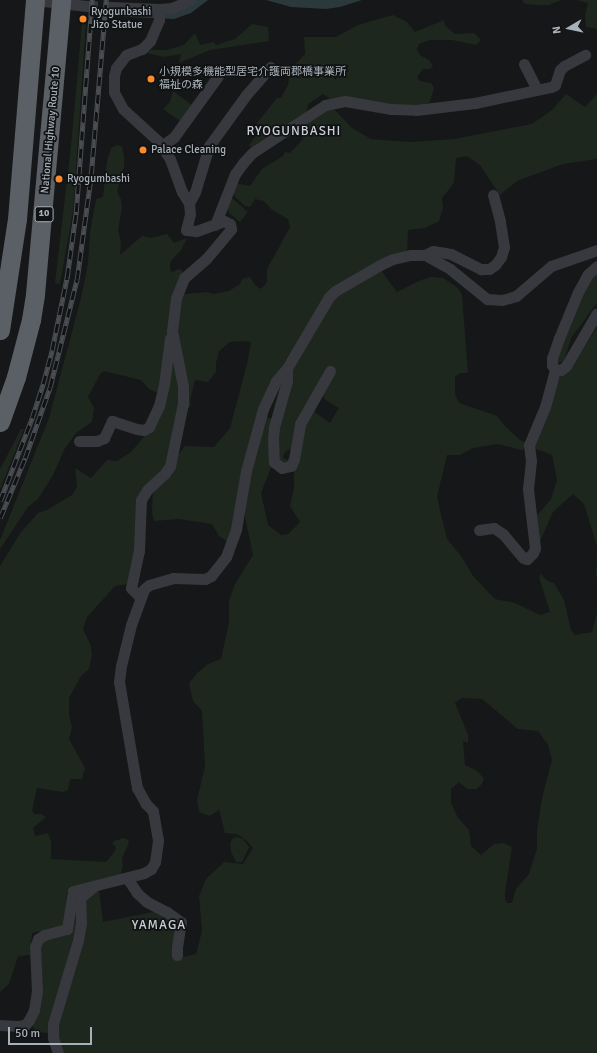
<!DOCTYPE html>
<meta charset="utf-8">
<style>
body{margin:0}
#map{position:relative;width:597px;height:1053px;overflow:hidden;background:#161718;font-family:Signika,"Noto Sans JP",sans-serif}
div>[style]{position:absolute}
.green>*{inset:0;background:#1e271e}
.water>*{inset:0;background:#2b393d}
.pier>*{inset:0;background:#161718}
.minor-tunnel>*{height:11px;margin-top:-5.5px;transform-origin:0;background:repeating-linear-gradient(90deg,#333638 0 11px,transparent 0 16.5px)}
.minor>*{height:11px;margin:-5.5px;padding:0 5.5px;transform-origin:5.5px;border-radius:5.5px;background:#37393e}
.trunk>*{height:19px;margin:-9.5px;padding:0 9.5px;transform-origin:9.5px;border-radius:9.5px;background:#5b6066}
.rail>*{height:4.5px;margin-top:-2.25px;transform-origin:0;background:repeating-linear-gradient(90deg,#111213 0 9px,#4a4e53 0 18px);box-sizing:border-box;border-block:1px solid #4a4e53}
.dots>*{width:11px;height:11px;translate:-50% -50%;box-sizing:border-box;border:2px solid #111213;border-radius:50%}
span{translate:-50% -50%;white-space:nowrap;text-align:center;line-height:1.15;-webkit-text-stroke:3.5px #111213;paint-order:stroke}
.shield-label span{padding:1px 3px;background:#111213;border:1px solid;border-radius:3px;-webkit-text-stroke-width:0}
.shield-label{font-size:10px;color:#a8b1b9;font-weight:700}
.poi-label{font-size:11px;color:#a8b1b9}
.left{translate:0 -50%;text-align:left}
.street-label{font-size:11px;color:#a8b1b9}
.quarter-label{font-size:13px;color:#c9cfd5;letter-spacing:1px}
.north{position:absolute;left:549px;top:8px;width:40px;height:40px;-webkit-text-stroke:3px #111213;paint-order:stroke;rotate:261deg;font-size:11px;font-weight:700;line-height:16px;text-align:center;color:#a8b1b9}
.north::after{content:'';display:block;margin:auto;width:14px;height:18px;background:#a8b1b9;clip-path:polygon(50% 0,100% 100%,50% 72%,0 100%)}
.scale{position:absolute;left:8px;top:1027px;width:84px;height:18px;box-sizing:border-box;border:2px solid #a8b1b9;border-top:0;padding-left:5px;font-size:12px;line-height:14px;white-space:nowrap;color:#a8b1b9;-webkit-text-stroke:3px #111213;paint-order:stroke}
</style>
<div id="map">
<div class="green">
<div style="clip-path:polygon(522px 0,561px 0,549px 5px,537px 5px,525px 4px)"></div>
<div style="clip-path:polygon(577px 0,597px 0,597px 29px,586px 27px,585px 15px,588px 3px)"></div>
<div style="clip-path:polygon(393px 15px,407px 22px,415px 32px,444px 20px,445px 26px,455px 34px,474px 33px,481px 40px,476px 45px,452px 40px,430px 40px,419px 44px,417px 49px,420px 55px,429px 60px,433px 66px,430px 69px,423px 69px,417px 77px,420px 81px,431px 83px,434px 88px,430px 102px,421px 106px,408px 106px,330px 99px,323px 94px,308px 104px,307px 112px,252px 148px,250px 147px,250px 144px,258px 133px,257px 123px,277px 98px,281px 98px,288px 85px,290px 70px,305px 54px,304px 37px,336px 37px,358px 25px)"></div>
<div style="clip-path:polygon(82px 23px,86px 23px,73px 211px,60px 284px,55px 283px,71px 146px)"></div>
<div style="clip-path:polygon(252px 24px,268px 27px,269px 41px,210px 50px,179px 63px,181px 54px,163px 57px,144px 52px,151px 50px,167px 50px,184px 45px,195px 33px,200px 45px,214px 42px,216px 45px,235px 39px)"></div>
<div style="clip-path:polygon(173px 91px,192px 105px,180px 121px,163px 109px,170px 102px)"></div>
<div style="clip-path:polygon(566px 94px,585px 107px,597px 94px,597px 159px,563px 164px,517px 181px,500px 195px,480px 165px,467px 156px,456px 158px,454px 183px,442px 198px,443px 208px,439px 221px,425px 228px,408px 230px,407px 252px,335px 287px,271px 382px,228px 542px,219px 536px,212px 524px,179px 519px,154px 521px,152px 512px,153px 488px,185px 446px,214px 447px,230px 428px,247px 364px,251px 342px,242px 341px,230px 342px,219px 351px,216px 363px,216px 372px,208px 382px,195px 380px,190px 400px,191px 405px,188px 409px,185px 408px,175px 330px,180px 297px,185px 294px,207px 292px,213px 294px,229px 291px,240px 284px,242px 279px,250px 277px,255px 285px,261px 289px,267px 282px,267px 269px,290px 227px,288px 219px,271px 209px,264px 201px,255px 199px,250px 207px,245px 206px,235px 197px,233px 191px,236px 185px,240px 184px,250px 186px,262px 169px,283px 156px,285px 152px,290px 153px,303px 139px,298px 128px,332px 107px,352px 128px,371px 139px,410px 142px,454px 139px,532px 124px,552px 110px)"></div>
<div style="clip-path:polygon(117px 145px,122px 146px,124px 156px,124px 166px,117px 192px,121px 199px,122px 209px,118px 230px,121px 242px,120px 255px,142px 236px,151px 238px,167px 234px,174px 243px,187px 238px,181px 250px,171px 261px,170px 266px,171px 273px,178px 269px,182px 270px,183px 273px,160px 391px,155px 392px,149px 389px,141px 380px,104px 371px,100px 374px,88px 397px,94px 408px,92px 422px,76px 433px,65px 448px,53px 475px,38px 499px,28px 507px,0 549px,0 540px,49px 418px,81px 298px,88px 263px,90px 233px,96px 199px,103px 197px,107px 161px,111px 148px)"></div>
<div style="clip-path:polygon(232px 198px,248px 212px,240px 222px,229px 213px,227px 207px)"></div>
<div style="clip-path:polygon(evenodd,380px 269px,397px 292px,421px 280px,432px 277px,443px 278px,458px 288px,462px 295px,468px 373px,460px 373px,455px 377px,455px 394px,459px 403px,497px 416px,506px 427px,520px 440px,525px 442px,524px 449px,521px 450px,498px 444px,473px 448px,460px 455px,447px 455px,437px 497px,447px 539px,461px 556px,473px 576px,495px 599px,515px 603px,540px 615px,550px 612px,539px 577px,541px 574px,546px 580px,554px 583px,564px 600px,571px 630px,575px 635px,592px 632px,597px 613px,597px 1053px,63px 1053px,59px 1041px,59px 1024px,85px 901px,89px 895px,99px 890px,103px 922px,158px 911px,175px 922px,176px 959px,196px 954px,202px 931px,199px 896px,206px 879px,224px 862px,243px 864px,253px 848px,247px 841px,237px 834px,225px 833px,219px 810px,210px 816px,199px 812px,197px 800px,205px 766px,202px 711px,193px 701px,189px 683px,197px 673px,208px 664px,221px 659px,229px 622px,229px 601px,235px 584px,253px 555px,243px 508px,265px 417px,273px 419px,272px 465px,261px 493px,268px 525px,281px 535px,288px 534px,300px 522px,290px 506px,294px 488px,294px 465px,300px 435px,313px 411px,330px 423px,339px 408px,324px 399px,322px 390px,293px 447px,285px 452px,283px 456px,284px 459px,289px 460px,289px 464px,280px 464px,274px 444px,294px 362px,334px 297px,380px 269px,462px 698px,482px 699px,518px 729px,538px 731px,548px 745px,552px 760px,542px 798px,537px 830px,537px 848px,529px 874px,516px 889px,512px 903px,507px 903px,505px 900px,505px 893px,512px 847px,503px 843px,494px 844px,481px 855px,471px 846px,469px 830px,458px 818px,451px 803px,451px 789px,459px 782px,467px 789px,476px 789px,482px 784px,484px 778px,477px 771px,465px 765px,463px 741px,468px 743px,468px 735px,455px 703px,462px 698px)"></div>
<div style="clip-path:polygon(597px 271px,597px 303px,571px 338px,564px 361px,558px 363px,557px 360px,566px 331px,589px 281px)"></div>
<div style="clip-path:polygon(597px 327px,597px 579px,596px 574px,597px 546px,584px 504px,573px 494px,553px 512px,540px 541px,536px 536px,534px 519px,551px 499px,557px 480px,552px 455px,531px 447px,554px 379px,563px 375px,572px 367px)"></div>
<div style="clip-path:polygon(171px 341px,179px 376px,180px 405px,166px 465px,145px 487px,129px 584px,115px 586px,87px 617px,83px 629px,91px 646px,92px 655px,89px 669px,81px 676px,69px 698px,69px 715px,72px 727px,69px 739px,85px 768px,82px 779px,70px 779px,68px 790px,63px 792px,37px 788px,32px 811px,35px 814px,41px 814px,46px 817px,33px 828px,35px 836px,48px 833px,51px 842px,51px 859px,106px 862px,115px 851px,116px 847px,112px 844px,114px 841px,124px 838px,128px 840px,129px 843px,122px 858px,123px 866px,120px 876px,70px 889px,67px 893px,65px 925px,32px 933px,30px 955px,18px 956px,9px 984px,0 992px,0 566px,21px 532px,38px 513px,47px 510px,72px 495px,77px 487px,75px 468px,91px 478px,107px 460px,117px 461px,131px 452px,149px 431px)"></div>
<div style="clip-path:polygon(21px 429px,24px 429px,0 490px,0 469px)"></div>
<div style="clip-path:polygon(237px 837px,243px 839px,249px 847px,242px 862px,236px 862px,231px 852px,230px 843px,233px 838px)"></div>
<div style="clip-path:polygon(74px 894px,76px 926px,49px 1033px,36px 1032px,31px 1024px,40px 944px,43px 940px,65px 935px)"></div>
</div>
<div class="water">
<div style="clip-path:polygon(194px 0,208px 0,191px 13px,174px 19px,109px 16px,109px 11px,171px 14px)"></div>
<div style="clip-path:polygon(266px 0,362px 0,340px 7px,326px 9px,291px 7px)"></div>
</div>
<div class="pier">
<div style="clip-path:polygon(0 0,13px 0,0 158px)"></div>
</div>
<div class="minor-tunnel">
<div style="left:87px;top:6px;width:24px;rotate:2deg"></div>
</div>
<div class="minor">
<div style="left:35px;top:0;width:52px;rotate:6.6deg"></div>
<div style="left:111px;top:7px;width:48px;rotate:2.4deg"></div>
<div style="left:159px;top:9px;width:13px;rotate:-4deg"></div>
<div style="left:172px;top:8px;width:20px;rotate:-24deg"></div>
<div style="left:524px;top:64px;width:28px;rotate:63deg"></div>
<div style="left:163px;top:145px;width:14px;rotate:-36deg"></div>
<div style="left:174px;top:137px;width:75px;rotate:-54.2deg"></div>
<div style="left:189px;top:203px;width:13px;rotate:-61deg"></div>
<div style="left:195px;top:192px;width:48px;rotate:-73.1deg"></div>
<div style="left:209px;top:146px;width:63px;rotate:-54deg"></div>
<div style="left:246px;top:95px;width:37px;rotate:-49deg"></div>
<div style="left:215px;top:225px;width:55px;rotate:-68.6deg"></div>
<div style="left:235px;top:174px;width:14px;rotate:-54deg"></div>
<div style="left:243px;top:163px;width:13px;rotate:-48deg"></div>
<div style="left:252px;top:153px;width:87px;rotate:-33.3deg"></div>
<div style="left:325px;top:105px;width:20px;rotate:-11deg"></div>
<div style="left:345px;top:101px;width:47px;rotate:9.9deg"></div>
<div style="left:391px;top:109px;width:25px;rotate:2deg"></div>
<div style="left:416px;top:110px;width:59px;rotate:-6.8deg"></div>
<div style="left:475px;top:103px;width:78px;rotate:-11.9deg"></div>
<div style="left:551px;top:87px;width:4px;rotate:-27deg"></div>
<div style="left:555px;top:85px;width:16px;rotate:-72deg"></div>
<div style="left:560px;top:70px;width:6px;rotate:-45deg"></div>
<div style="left:564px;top:66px;width:24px;rotate:-28deg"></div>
<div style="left:425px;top:255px;width:9px;rotate:-27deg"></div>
<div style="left:433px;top:251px;width:18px;rotate:9deg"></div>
<div style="left:451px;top:254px;width:34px;rotate:27deg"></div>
<div style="left:481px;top:269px;width:8px"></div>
<div style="left:489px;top:269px;width:7px;rotate:-34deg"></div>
<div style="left:495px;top:265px;width:10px;rotate:-53deg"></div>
<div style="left:501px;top:257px;width:10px;rotate:-73deg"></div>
<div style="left:504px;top:247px;width:26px;rotate:-99deg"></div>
<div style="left:500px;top:221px;width:27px;rotate:-105deg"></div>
<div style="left:597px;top:266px;width:12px;rotate:138deg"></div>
<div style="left:588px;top:274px;width:21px;rotate:119deg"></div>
<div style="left:578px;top:292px;width:50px;rotate:112.4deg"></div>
<div style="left:559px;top:338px;width:21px;rotate:109deg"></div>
<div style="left:552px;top:358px;width:7px;rotate:90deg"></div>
<div style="left:552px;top:365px;width:5px;rotate:53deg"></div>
<div style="left:555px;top:369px;width:6px;rotate:9deg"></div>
<div style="left:561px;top:370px;width:6px;rotate:-39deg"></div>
<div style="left:566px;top:366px;width:61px;rotate:-59.7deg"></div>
<div style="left:287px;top:368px;width:13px;rotate:90deg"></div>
<div style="left:287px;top:381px;width:48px;rotate:105.8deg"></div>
<div style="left:274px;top:427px;width:11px;rotate:95deg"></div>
<div style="left:273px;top:438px;width:24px;rotate:88deg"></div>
<div style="left:274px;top:462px;width:10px;rotate:37deg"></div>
<div style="left:282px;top:468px;width:9px;rotate:-13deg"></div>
<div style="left:291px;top:466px;width:8px;rotate:-67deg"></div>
<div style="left:294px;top:459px;width:36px;rotate:-80deg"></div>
<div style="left:300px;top:424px;width:61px;rotate:-60.5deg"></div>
<div style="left:79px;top:441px;width:18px"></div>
<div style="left:97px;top:441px;width:8px;rotate:-23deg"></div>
<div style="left:104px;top:438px;width:19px;rotate:-65deg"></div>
<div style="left:112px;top:421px;width:26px;rotate:18deg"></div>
<div style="left:137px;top:429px;width:7px;rotate:8deg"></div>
<div style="left:144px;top:430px;width:6px;rotate:-31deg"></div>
<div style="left:149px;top:427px;width:23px;rotate:-65deg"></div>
<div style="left:159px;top:406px;width:22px;rotate:-77deg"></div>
<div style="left:164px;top:385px;width:47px;rotate:-82.7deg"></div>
<div style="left:479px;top:530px;width:15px;rotate:-8deg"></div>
<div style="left:494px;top:528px;width:11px;rotate:34deg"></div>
<div style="left:503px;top:534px;width:31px;rotate:50deg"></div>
<div style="left:523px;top:558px;width:4px;rotate:14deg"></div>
<div style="left:527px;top:559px;width:8px;rotate:-45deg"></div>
<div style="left:533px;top:553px;width:5px;rotate:-68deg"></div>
<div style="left:535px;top:548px;width:59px;rotate:-96.8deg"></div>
<div style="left:528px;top:489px;width:28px;rotate:-84deg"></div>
<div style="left:531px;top:461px;width:16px;rotate:-97deg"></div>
<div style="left:529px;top:445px;width:41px;rotate:-67.2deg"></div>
<div style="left:545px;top:407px;width:39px;rotate:-75deg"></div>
<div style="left:140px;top:597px;width:13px;rotate:-135deg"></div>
<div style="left:131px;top:588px;width:38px;rotate:-78deg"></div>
<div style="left:139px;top:551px;width:51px;rotate:-87.8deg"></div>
<div style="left:141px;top:500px;width:12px;rotate:-59deg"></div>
<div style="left:147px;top:490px;width:25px;rotate:-43deg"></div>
<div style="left:165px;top:473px;width:9px;rotate:-54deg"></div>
<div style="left:170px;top:466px;width:64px;rotate:-78.3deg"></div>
<div style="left:183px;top:403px;width:17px;rotate:-90deg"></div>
<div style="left:183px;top:386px;width:56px;rotate:-101.3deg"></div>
<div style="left:172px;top:331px;width:33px;rotate:-83deg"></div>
<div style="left:176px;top:298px;width:22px;rotate:-68deg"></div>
<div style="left:184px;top:278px;width:29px;rotate:-41deg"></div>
<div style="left:206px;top:259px;width:39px;rotate:-50deg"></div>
<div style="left:231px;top:229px;width:5px;rotate:-101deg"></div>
<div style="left:230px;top:224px;width:7px;rotate:-153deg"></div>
<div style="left:224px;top:221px;width:30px;rotate:160deg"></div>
<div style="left:196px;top:231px;width:10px;rotate:-174deg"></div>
<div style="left:186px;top:230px;width:16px;rotate:-76deg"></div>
<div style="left:190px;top:214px;width:11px;rotate:-95deg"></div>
<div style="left:189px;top:203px;width:13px;rotate:-122deg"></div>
<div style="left:182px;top:192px;width:35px;rotate:-110deg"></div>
<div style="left:170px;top:159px;width:22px;rotate:-124deg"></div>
<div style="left:158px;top:141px;width:47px;rotate:-137.6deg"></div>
<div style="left:123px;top:109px;width:19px;rotate:-118deg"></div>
<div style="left:114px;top:92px;width:16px;rotate:-90deg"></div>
<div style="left:114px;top:76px;width:8px;rotate:-76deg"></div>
<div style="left:116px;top:68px;width:16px;rotate:-52deg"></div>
<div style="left:126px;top:55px;width:17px;rotate:-21deg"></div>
<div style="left:142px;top:49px;width:11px;rotate:-45deg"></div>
<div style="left:150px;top:41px;width:23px;rotate:-67deg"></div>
<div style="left:159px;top:20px;width:11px;rotate:-90deg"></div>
<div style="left:127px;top:878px;width:18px;rotate:56deg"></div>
<div style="left:137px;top:893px;width:13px;rotate:42deg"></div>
<div style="left:147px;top:902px;width:22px;rotate:27deg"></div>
<div style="left:167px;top:912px;width:17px;rotate:36deg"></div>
<div style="left:181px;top:922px;width:25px;rotate:99deg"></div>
<div style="left:177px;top:947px;width:8px;rotate:90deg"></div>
<div style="left:0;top:1025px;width:18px;rotate:3deg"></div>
<div style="left:18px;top:1026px;width:7px;rotate:-8deg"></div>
<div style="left:25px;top:1025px;width:6px;rotate:-51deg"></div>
<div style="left:29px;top:1020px;width:11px;rotate:-63deg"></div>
<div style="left:34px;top:1010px;width:19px;rotate:-81deg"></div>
<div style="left:37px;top:991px;width:44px;rotate:-92.6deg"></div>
<div style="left:35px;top:947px;width:9px;rotate:-69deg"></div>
<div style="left:38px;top:939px;width:7px;rotate:-34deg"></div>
<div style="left:44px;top:935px;width:24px;rotate:-15deg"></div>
<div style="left:67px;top:929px;width:38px;rotate:-81deg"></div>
<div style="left:73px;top:891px;width:73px;rotate:-14.2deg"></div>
<div style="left:144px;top:873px;width:8px;rotate:-30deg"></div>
<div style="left:151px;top:869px;width:8px;rotate:-60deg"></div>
<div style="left:155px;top:862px;width:22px;rotate:-82deg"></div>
<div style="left:158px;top:840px;width:29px;rotate:-100deg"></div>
<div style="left:153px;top:811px;width:10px;rotate:-135deg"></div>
<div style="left:146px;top:804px;width:18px;rotate:-119deg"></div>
<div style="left:137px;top:788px;width:108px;rotate:-99.6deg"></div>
<div style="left:119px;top:682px;width:16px;rotate:-83deg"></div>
<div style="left:121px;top:666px;width:42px;rotate:-76.3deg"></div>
<div style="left:131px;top:625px;width:38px;rotate:-70deg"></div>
<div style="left:144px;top:589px;width:6px;rotate:-39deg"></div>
<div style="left:149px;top:585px;width:25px;rotate:-16deg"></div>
<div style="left:173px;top:578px;width:32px;rotate:2deg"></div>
<div style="left:205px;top:579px;width:7px;rotate:-27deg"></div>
<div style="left:211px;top:576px;width:24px;rotate:-52deg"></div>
<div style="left:226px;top:557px;width:30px;rotate:-70deg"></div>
<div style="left:236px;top:529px;width:59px;rotate:-80.2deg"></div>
<div style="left:246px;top:471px;width:64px;rotate:-74.7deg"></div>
<div style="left:263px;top:409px;width:31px;rotate:-65deg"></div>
<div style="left:276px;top:381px;width:17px;rotate:-50deg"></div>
<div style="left:287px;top:368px;width:82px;rotate:-59.4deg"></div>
<div style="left:329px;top:297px;width:8px;rotate:-45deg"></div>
<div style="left:335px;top:291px;width:52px;rotate:-30deg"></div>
<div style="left:380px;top:265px;width:14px;rotate:-25deg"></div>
<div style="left:393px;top:259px;width:18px;rotate:-13deg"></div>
<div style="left:411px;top:255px;width:14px"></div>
<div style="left:425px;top:255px;width:29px;rotate:29deg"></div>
<div style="left:450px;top:269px;width:48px;rotate:39deg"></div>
<div style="left:487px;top:299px;width:15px;rotate:4deg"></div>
<div style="left:502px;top:300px;width:15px;rotate:-16deg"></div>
<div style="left:516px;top:296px;width:46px;rotate:-40.6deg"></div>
<div style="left:551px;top:266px;width:49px;rotate:-19.2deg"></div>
<div style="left:58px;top:1053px;width:16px;rotate:-108deg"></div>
<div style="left:53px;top:1038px;width:14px;rotate:-90deg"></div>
<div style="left:53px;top:1024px;width:88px;rotate:-73.4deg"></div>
<div style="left:78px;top:940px;width:17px;rotate:-80deg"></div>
<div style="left:81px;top:923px;width:25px;rotate:-92deg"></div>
<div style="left:80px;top:898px;width:17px;rotate:-40deg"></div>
</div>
<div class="trunk">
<div style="left:0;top:330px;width:112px;rotate:-81.3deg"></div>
<div style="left:17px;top:219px;width:220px;rotate:-85.3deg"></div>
<div style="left:0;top:422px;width:48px;rotate:-70.4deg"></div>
<div style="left:16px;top:377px;width:59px;rotate:-75.3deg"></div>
<div style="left:31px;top:320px;width:26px;rotate:-81deg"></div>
<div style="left:35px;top:294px;width:295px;rotate:-84.9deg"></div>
</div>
<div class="rail">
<div style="left:0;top:501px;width:89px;rotate:-68.9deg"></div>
<div style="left:32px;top:418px;width:36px;rotate:-72deg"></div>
<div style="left:43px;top:384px;width:35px;rotate:-75deg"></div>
<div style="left:52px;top:350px;width:75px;rotate:-78.4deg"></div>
<div style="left:67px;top:277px;width:66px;rotate:-82.1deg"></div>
<div style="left:76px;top:212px;width:213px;rotate:-85.7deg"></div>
<div style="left:0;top:518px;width:65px;rotate:-67.4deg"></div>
<div style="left:25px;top:458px;width:75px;rotate:-70.6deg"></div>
<div style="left:50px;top:387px;width:111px;rotate:-76deg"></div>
<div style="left:77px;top:279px;width:105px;rotate:-82.3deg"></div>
<div style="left:91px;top:175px;width:176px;rotate:-85.1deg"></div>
</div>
<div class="dots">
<div style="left:83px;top:19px;background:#fb8a2b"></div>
<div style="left:151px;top:79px;background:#fb8a2b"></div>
<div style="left:143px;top:150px;background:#fb8a2b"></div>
<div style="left:59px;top:179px;background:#fb8a2b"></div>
</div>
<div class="shield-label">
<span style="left:44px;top:214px">10</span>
</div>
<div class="poi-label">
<span class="left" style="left:91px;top:19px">Ryogunbashi<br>Jizo Statue</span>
<span class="left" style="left:159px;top:79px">小規模多機能型居宅介護両郡橋事業所<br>福祉の森</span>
<span class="left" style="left:151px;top:150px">Palace Cleaning</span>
<span class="left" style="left:67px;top:179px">Ryogumbashi</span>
</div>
<div class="street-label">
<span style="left:51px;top:130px;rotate:-85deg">National Highway Route 10</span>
</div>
<div class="quarter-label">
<span style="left:294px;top:131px">RYOGUNBASHI</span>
<span style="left:159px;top:925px">YAMAGA</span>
</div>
<div class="north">N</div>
<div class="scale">50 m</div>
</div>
